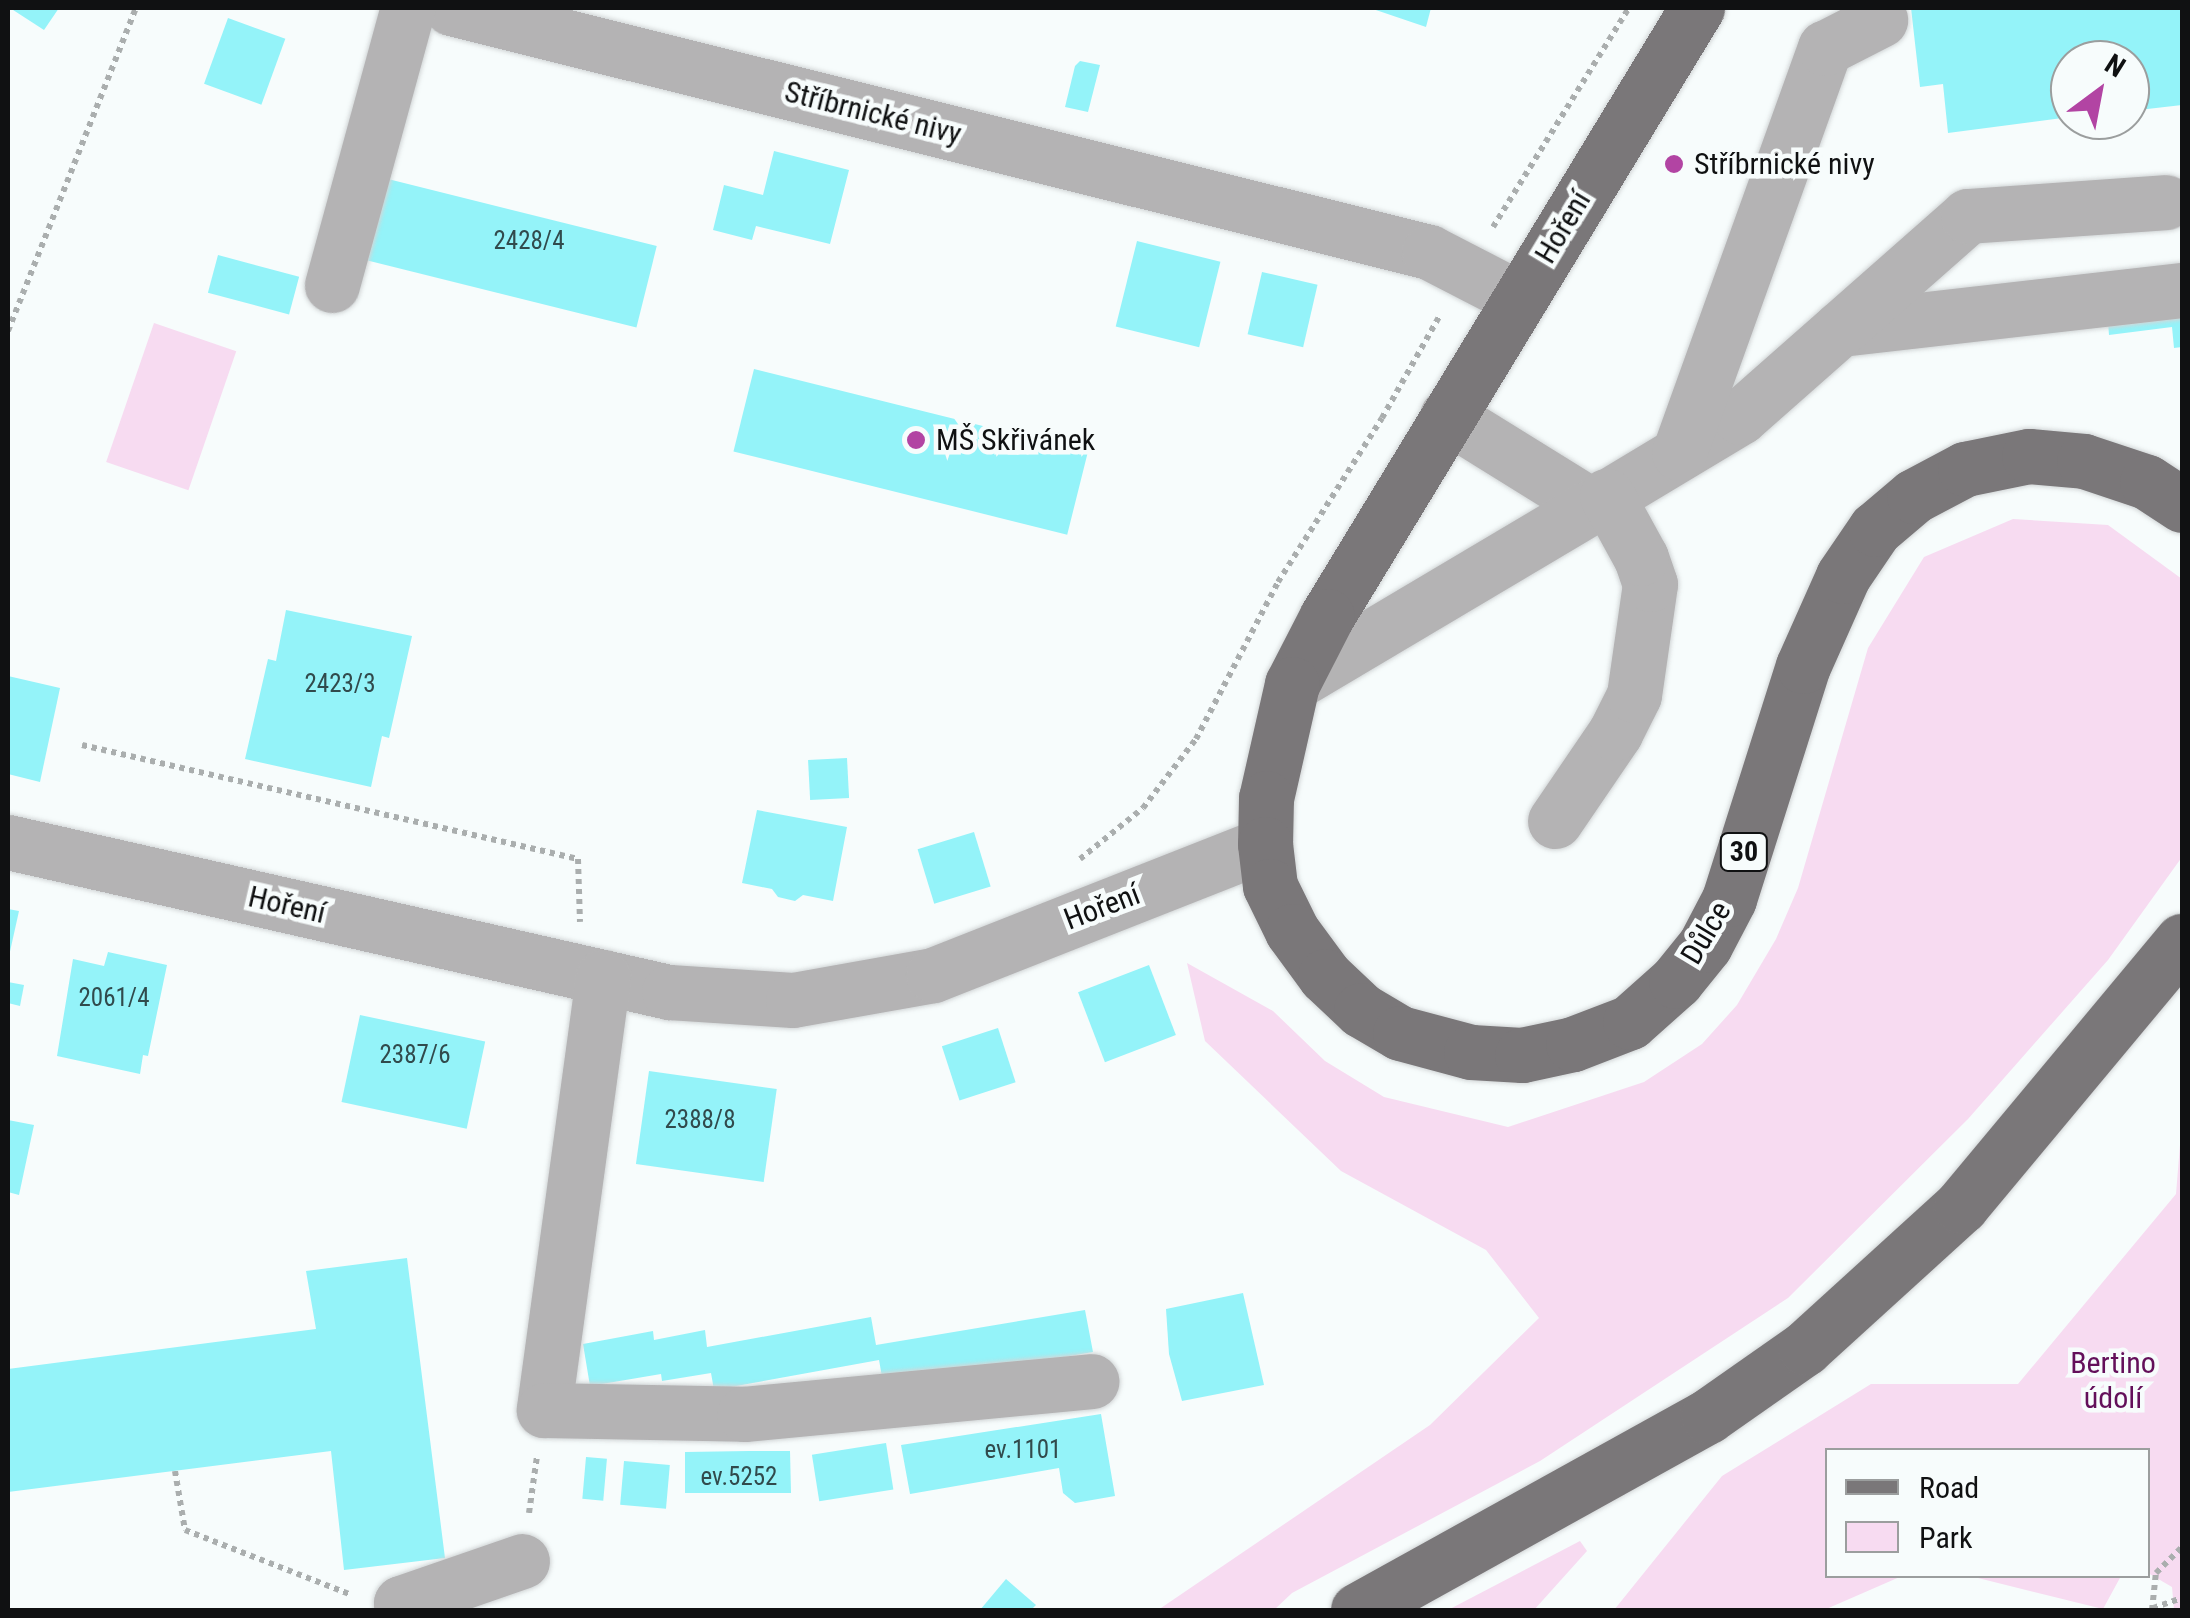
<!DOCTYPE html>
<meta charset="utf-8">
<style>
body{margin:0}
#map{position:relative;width:2190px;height:1618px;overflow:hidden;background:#f7fcfc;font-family:"Roboto Condensed",sans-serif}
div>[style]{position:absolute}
.green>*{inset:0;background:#f7dbf1;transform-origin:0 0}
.building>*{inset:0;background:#94f3f9;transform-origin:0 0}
.path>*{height:6px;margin-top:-3px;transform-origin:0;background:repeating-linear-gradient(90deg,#aaaeae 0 5px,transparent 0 10px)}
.roads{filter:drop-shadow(0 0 2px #d2d6d7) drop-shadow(0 0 2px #d2d6d7)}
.minor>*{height:55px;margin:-27.5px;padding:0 27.5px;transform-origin:27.5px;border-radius:27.5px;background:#b4b3b4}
.major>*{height:55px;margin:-27.5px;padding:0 27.5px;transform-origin:27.5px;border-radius:27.5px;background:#7a7779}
.dots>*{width:28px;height:28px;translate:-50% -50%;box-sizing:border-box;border:5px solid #f7fcfc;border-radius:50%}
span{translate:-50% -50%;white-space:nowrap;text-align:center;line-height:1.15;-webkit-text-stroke:9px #f7fcfc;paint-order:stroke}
.number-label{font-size:25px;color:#314a4c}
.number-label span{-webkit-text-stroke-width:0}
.shield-label span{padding:2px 8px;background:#f7fcfc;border:2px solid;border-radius:8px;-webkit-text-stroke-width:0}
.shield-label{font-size:28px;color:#101112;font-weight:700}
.street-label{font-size:30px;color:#101112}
.poi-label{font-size:30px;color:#101112}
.left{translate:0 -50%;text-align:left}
.park-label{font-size:30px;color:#630f5a}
.frame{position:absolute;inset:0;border:10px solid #101112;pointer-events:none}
.legend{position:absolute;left:1825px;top:1448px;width:325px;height:130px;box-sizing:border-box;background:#f7fcfc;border:2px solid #9b9e9e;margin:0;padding:12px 18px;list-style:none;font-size:30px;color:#101112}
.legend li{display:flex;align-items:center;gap:20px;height:50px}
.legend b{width:50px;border:2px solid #9b9e9e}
.north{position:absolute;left:2050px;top:40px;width:100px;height:100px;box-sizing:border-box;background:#f7fcfc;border:2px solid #9b9e9e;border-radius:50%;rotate:32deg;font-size:28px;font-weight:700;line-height:40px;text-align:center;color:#101112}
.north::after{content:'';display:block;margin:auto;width:35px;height:45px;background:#b244a3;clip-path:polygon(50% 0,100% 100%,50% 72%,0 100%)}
</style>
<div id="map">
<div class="green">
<div style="left:154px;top:323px;width:87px;height:147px;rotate:19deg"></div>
<div style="clip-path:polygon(2013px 519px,2108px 525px,2182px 579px,2182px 857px,2108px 960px,1968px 1119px,1788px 1298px,1540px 1461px,1292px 1593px,1274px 1610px,1158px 1610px,1430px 1425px,1539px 1318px,1486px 1250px,1341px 1171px,1205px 1041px,1187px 963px,1273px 1011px,1325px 1061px,1384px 1097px,1508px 1127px,1644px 1082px,1702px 1044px,1737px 1005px,1776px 939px,1798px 888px,1868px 648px,1924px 557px)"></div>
<div style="clip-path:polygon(2182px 1120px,2182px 1610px,2174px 1610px,2172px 1587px,2148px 1573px,2148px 1450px,1828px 1450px,1828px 1576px,2121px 1576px,2103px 1609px,1974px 1577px,1902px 1576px,1824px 1610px,1614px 1610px,1722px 1476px,1871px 1384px,2018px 1384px,2176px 1194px)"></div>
<div style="clip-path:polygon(1580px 1541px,1587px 1551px,1534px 1610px,1448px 1610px)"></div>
</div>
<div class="building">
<div style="clip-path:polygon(10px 8px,59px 8px,44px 30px)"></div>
<div style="clip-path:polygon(1370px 8px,1431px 8px,1426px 27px)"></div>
<div style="clip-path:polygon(1911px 8px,2182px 8px,2182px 105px,2130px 111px,2130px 60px,2070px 60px,2070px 117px,1948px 133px,1943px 84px,1920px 87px)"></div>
<div style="left:228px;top:18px;width:61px;height:70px;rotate:20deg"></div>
<div style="clip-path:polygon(1080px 61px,1100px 65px,1088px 112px,1065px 107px,1075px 66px)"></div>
<div style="clip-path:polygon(774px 151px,849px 170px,830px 244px,756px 226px,752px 240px,713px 230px,724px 185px,763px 195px)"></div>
<div style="left:388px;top:179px;width:277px;height:84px;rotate:14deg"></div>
<div style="left:1137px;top:241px;width:86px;height:88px;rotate:14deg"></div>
<div style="left:218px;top:255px;width:84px;height:39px;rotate:15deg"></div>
<div style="left:1262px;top:272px;width:57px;height:64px;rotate:13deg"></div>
<div style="clip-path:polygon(2182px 303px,2182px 347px,2174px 348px,2172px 327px,2109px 335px,2107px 311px)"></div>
<div style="left:754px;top:369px;width:344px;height:85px;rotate:14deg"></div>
<div style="clip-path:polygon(286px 610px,412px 636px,389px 738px,382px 736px,371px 787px,245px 759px,268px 659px,276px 661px)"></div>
<div style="clip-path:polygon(8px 676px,60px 688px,40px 782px,8px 774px)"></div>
<div style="left:847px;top:758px;width:40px;height:39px;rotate:87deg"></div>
<div style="clip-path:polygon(757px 810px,847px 827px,833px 901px,803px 895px,795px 901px,778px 897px,772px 889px,742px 883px)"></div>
<div style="left:974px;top:832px;width:57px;height:59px;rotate:73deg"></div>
<div style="clip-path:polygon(8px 909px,19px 911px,9px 956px,8px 956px)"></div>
<div style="clip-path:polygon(108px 952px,167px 965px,148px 1056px,143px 1055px,140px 1074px,57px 1056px,73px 959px,104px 966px)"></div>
<div style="left:1149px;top:965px;width:75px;height:76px;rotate:69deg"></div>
<div style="clip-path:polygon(8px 982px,24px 985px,20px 1006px,8px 1003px)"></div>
<div style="left:360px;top:1015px;width:128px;height:89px;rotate:12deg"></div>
<div style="left:998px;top:1028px;width:57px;height:59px;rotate:72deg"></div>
<div style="left:649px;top:1071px;width:129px;height:94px;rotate:8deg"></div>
<div style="clip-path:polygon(8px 1120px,34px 1125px,19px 1195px,8px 1192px)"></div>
<div style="clip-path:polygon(407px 1258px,445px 1558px,344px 1570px,331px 1451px,8px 1492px,8px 1369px,316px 1329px,306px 1271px)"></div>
<div style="clip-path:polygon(1243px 1293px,1264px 1385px,1182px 1401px,1169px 1354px,1166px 1309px)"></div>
<div style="clip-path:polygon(1085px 1310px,1093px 1352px,884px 1388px,879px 1360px,714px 1390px,711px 1373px,662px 1381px,661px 1374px,590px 1386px,583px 1344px,653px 1331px,654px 1340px,705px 1330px,707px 1347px,871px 1317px,876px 1345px)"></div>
<div style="clip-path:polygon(1101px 1414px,1115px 1496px,1075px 1503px,1063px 1493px,1059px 1468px,910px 1494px,901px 1445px)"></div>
<div style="left:886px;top:1443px;width:47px;height:75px;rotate:81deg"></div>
<div style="clip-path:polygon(749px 1451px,790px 1451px,791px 1493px,685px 1493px,685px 1452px)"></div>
<div style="left:586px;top:1457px;width:21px;height:42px;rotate:5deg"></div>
<div style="left:624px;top:1461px;width:46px;height:44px;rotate:5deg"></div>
<div style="clip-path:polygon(1006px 1579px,1036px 1605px,1031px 1610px,980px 1610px)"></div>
</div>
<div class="path">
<div style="left:1493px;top:227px;width:258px;rotate:-58.2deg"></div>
<div style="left:8px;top:331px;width:347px;rotate:-68.4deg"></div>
<div style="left:82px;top:745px;width:509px;rotate:12.94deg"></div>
<div style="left:578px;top:859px;width:63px;rotate:88.2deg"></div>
<div style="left:1080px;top:859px;width:81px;rotate:-39deg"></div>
<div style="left:1143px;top:808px;width:87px;rotate:-52.5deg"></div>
<div style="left:1196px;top:739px;width:177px;rotate:-62.4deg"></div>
<div style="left:1278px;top:582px;width:194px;rotate:-57.6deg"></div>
<div style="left:1382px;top:418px;width:118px;rotate:-60.6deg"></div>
<div style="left:175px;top:1471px;width:60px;rotate:80.4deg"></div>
<div style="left:185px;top:1530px;width:179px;rotate:21.3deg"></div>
<div style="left:529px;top:1513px;width:58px;rotate:-82deg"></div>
<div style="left:2153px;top:1608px;width:31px;rotate:-19deg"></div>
<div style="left:2152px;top:1610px;width:37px;rotate:-84deg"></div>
<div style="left:2156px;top:1573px;width:37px;rotate:-45deg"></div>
</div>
<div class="roads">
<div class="minor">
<div style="left:451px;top:8px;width:1008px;rotate:14.01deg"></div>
<div style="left:1429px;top:252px;width:102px;rotate:27.3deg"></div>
<div style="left:332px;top:285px;width:287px;rotate:-74.7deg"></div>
<div style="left:1840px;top:329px;width:344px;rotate:-6.5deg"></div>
<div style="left:1447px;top:416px;width:171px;rotate:31.8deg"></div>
<div style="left:1592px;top:506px;width:173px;rotate:-31deg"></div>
<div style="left:1740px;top:417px;width:304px;rotate:-41.4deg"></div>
<div style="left:1968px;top:216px;width:198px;rotate:-4deg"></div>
<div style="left:1679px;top:453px;width:431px;rotate:-70.2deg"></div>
<div style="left:1825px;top:48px;width:62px;rotate:-27deg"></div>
<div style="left:1292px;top:684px;width:349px;rotate:-30.7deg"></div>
<div style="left:1555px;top:821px;width:107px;rotate:-55.7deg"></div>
<div style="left:1615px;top:733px;width:42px;rotate:-63.4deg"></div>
<div style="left:1634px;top:695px;width:112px;rotate:-81.8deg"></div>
<div style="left:1650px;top:584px;width:28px;rotate:-109deg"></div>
<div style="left:1641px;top:558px;width:71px;rotate:-118.7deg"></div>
<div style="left:8px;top:842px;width:678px;rotate:12.79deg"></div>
<div style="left:669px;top:992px;width:124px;rotate:3.7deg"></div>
<div style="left:793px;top:1000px;width:142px;rotate:-10.1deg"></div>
<div style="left:933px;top:975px;width:357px;rotate:-21.5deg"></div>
<div style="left:603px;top:977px;width:437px;rotate:97.8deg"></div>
<div style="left:544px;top:1410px;width:200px;rotate:1.1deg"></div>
<div style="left:744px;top:1414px;width:349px;rotate:-5.4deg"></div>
<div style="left:402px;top:1610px;width:7px;rotate:-98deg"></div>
<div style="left:401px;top:1603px;width:128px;rotate:-19.1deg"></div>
</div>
<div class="major">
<div style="left:1697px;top:8px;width:712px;rotate:121.32deg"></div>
<div style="left:1327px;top:616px;width:76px;rotate:117.2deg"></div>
<div style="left:1292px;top:684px;width:117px;rotate:102.8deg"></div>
<div style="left:1266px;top:798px;width:46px;rotate:91.2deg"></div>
<div style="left:1265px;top:844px;width:42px;rotate:83.2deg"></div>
<div style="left:1270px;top:886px;width:50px;rotate:63.9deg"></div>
<div style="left:1292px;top:931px;width:56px;rotate:53.7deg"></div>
<div style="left:1325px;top:976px;width:50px;rotate:43.4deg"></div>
<div style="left:1361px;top:1010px;width:45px;rotate:30.5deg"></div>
<div style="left:1400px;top:1033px;width:73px;rotate:15deg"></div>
<div style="left:1471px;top:1052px;width:51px;rotate:3.4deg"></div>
<div style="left:1522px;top:1055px;width:52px;rotate:-12.2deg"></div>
<div style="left:1573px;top:1044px;width:61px;rotate:-21.1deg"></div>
<div style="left:1630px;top:1022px;width:62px;rotate:-41.7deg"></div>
<div style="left:1676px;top:981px;width:46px;rotate:-51.1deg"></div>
<div style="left:1705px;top:945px;width:52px;rotate:-62.4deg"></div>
<div style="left:1729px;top:899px;width:244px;rotate:-72.4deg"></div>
<div style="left:1803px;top:666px;width:98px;rotate:-66deg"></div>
<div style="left:1843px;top:576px;width:57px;rotate:-55.8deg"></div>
<div style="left:1875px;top:529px;width:51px;rotate:-40.2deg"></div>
<div style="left:1914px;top:496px;width:58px;rotate:-27.9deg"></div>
<div style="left:1965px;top:469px;width:65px;rotate:-11.5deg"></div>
<div style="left:2029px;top:456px;width:55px;rotate:5.2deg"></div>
<div style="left:2084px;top:461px;width:66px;rotate:18.4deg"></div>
<div style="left:2147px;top:482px;width:42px;rotate:33.3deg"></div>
<div style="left:1358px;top:1610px;width:400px;rotate:-29deg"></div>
<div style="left:1708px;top:1416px;width:118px;rotate:-35deg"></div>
<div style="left:1805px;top:1348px;width:211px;rotate:-42.3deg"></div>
<div style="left:1961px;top:1206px;width:345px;rotate:-50.2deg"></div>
</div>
</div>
<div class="dots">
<div style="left:1674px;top:164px;background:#b244a3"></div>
<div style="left:916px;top:440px;background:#b244a3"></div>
</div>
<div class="number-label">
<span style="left:529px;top:241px">2428/4</span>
<span style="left:340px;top:684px">2423/3</span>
<span style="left:114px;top:998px">2061/4</span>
<span style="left:415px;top:1055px">2387/6</span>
<span style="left:700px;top:1120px">2388/8</span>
<span style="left:1023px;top:1450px">ev.1101</span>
<span style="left:739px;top:1477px">ev.5252</span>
</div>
<div class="shield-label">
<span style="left:1744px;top:852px">30</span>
</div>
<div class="street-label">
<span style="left:873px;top:113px;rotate:14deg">Stříbrnické nivy</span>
<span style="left:1563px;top:227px;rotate:-59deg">Hoření</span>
<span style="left:287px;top:905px;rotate:13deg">Hoření</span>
<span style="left:1102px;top:907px;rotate:-21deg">Hoření</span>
<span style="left:1706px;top:933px;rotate:-59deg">Důlce</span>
</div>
<div class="poi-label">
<span class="left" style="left:1694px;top:164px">Stříbrnické nivy</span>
<span class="left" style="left:936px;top:440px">MŠ Skřivánek</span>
</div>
<div class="park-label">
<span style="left:2113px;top:1380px">Bertino<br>údolí</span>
</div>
<div class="frame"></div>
<ul class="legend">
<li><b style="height:12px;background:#7a7779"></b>Road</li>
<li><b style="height:28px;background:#f7dbf1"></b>Park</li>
</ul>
<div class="north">N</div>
</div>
